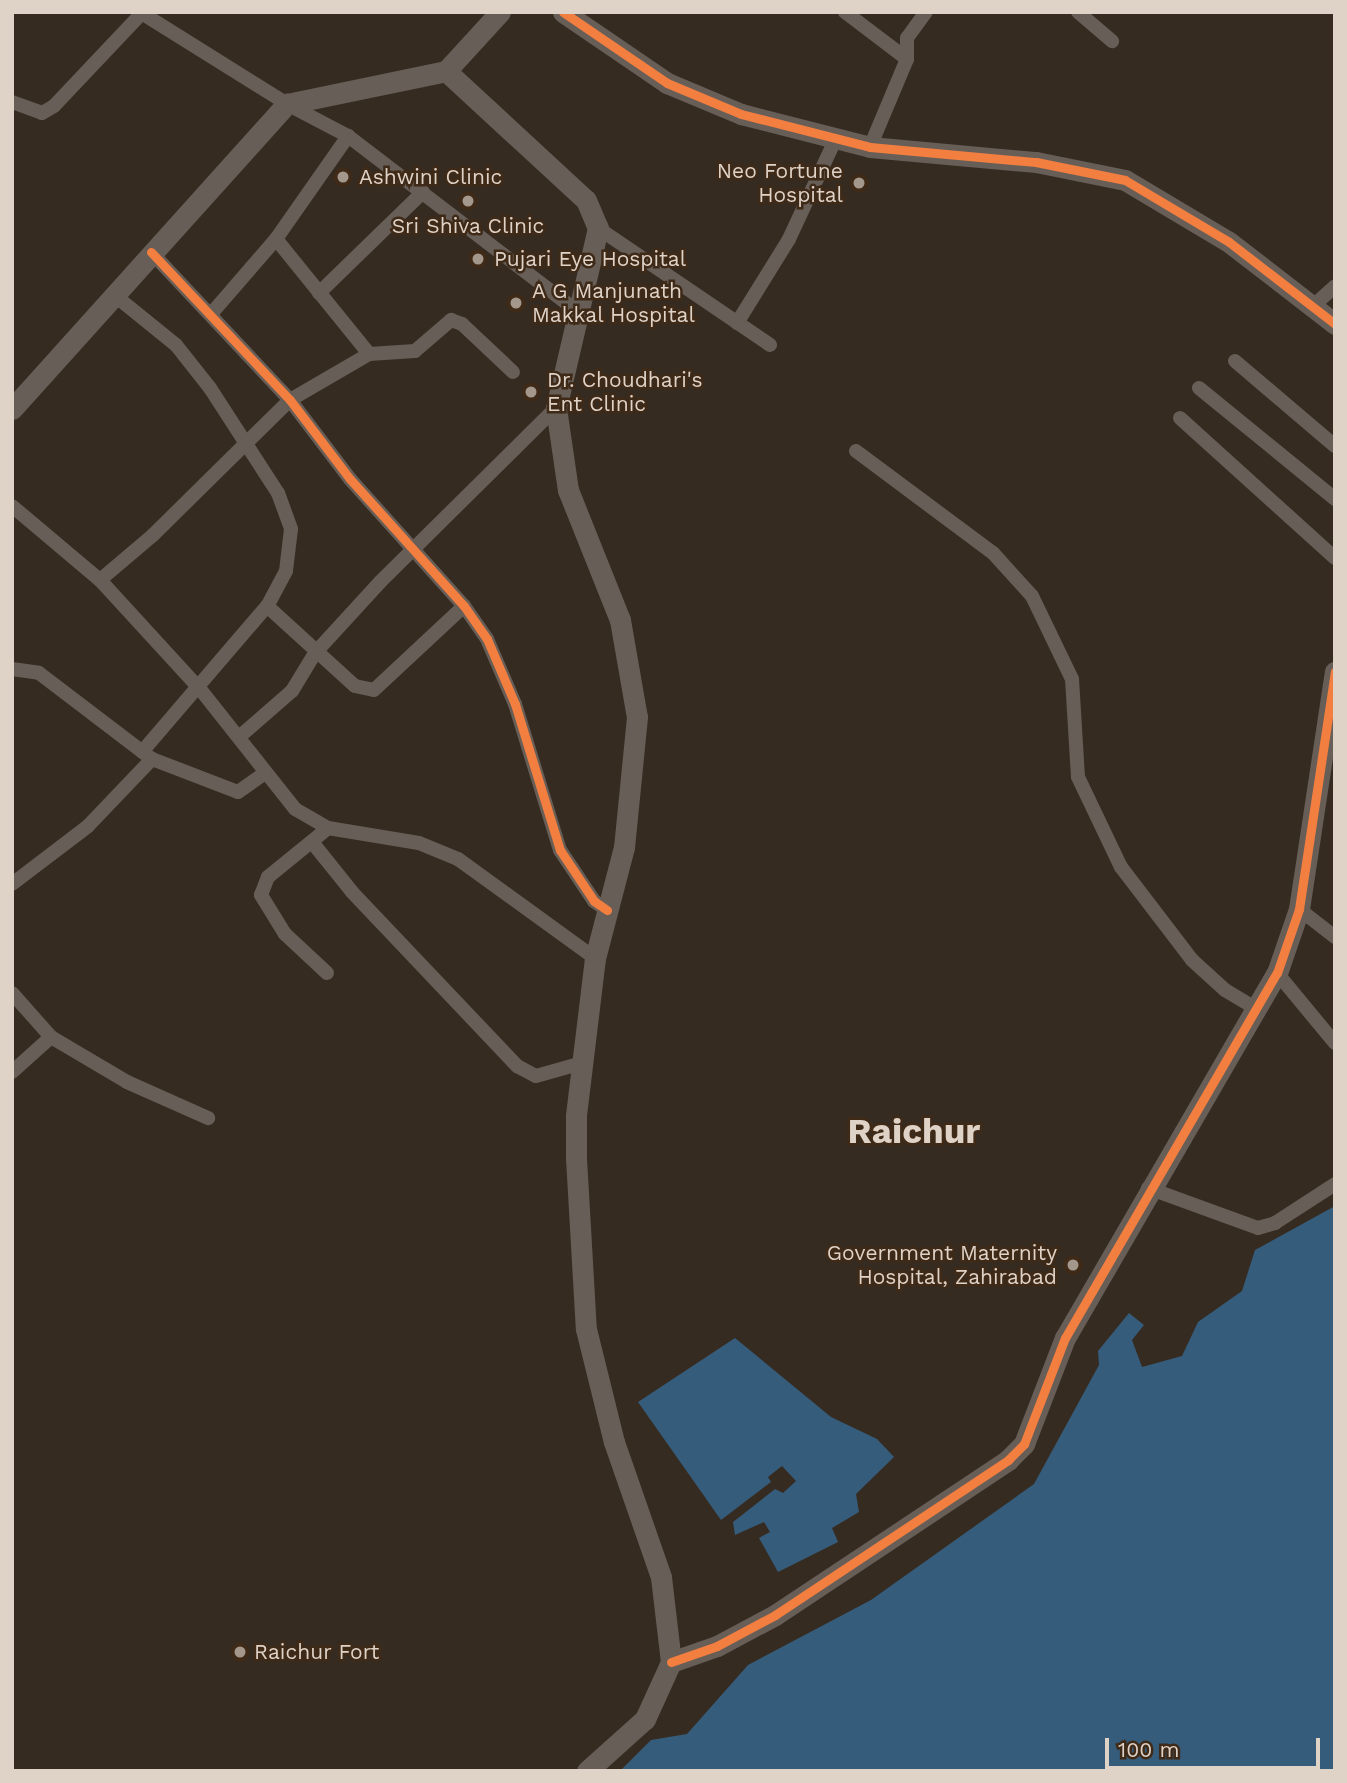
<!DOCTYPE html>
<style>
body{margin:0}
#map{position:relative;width:1347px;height:1783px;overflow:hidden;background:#362b21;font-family:"Work Sans",sans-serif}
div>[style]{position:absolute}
.water>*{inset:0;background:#365c7b}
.street>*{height:14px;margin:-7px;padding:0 7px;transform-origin:7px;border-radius:7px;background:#675e57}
.secondary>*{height:21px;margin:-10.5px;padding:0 10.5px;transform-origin:10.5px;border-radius:10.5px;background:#675e57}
.cycleway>*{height:9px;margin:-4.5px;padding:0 4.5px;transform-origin:4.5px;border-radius:4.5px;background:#f27e40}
.dots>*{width:19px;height:19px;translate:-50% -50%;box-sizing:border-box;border:4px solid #3f2a18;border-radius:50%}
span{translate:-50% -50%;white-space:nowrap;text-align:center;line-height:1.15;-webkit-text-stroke:5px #3f2a18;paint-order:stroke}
.poi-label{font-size:21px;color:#dfd2c7}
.right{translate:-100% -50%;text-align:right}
.left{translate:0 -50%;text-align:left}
.town-label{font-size:35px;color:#dfd2c7;font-weight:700}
.frame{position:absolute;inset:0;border:14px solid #dfd2c7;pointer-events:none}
.scale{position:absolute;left:1105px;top:1738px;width:215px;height:32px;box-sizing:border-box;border:4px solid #dfd2c7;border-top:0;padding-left:9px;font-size:21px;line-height:24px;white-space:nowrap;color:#dfd2c7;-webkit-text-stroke:5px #3f2a18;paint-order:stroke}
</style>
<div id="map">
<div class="water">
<div style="clip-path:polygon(1335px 1206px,1335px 1771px,620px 1771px,651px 1740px,687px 1734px,748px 1665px,871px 1600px,1034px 1484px,1099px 1365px,1098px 1351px,1129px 1313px,1144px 1325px,1132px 1340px,1142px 1367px,1182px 1356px,1198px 1322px,1242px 1291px,1255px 1250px)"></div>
<div style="clip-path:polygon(735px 1338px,831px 1417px,877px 1439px,894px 1457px,856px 1494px,859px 1512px,832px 1528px,838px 1542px,778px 1572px,759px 1538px,770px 1532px,764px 1522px,735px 1535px,733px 1522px,775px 1489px,783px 1493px,796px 1481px,782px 1466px,768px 1477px,771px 1482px,721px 1520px,638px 1402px)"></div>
</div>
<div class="street">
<div style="left:140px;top:12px;width:173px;rotate:32deg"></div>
<div style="left:287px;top:104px;width:69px;rotate:27.7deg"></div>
<div style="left:348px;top:136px;width:288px;rotate:37.4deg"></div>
<div style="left:845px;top:12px;width:78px;rotate:37.2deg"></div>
<div style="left:1078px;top:12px;width:45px;rotate:40.5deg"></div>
<div style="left:12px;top:102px;width:32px;rotate:20deg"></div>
<div style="left:42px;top:113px;width:14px;rotate:-30deg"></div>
<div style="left:54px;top:106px;width:128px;rotate:-46.6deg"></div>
<div style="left:870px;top:147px;width:95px;rotate:-67.2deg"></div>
<div style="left:907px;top:59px;width:21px;rotate:-90deg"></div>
<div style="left:907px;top:38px;width:32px;rotate:-54deg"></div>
<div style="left:598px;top:228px;width:208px;rotate:34.2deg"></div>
<div style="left:276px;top:239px;width:148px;rotate:51deg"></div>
<div style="left:151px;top:252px;width:203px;rotate:46.8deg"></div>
<div style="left:290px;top:400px;width:99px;rotate:52.8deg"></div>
<div style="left:350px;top:479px;width:171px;rotate:48.1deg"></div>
<div style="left:464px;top:606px;width:40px;rotate:55.1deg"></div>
<div style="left:487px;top:639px;width:71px;rotate:66.7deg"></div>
<div style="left:515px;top:704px;width:153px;rotate:72.9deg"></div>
<div style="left:560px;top:850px;width:61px;rotate:56.3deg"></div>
<div style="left:594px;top:901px;width:16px;rotate:35deg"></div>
<div style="left:319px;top:293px;width:145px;rotate:-44.2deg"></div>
<div style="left:113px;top:294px;width:81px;rotate:39deg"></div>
<div style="left:176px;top:345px;width:55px;rotate:51.7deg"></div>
<div style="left:210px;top:388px;width:125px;rotate:57.1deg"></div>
<div style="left:278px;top:493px;width:38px;rotate:70deg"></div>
<div style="left:291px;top:529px;width:42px;rotate:96.8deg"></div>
<div style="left:286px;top:571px;width:40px;rotate:118deg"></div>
<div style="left:267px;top:606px;width:192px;rotate:130.6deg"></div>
<div style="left:1312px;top:307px;width:31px;rotate:-42deg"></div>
<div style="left:211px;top:314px;width:99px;rotate:-49.1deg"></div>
<div style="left:276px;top:239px;width:126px;rotate:-55deg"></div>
<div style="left:737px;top:323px;width:99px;rotate:-58.2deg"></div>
<div style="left:789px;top:239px;width:111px;rotate:-65deg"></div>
<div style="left:1235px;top:361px;width:131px;rotate:40.4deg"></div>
<div style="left:1199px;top:388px;width:176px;rotate:39.2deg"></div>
<div style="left:1180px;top:418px;width:209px;rotate:42.1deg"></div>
<div style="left:856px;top:451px;width:171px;rotate:36.7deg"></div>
<div style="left:993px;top:553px;width:58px;rotate:47.8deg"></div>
<div style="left:1032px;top:596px;width:92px;rotate:64.3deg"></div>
<div style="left:1072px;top:679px;width:98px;rotate:86.5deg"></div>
<div style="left:1078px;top:777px;width:100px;rotate:64.5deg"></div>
<div style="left:1121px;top:867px;width:117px;rotate:52.6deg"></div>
<div style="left:1192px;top:960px;width:45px;rotate:42.3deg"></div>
<div style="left:1225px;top:990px;width:37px;rotate:31deg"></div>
<div style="left:12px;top:506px;width:115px;rotate:40.1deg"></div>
<div style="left:100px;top:580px;width:148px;rotate:47.5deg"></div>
<div style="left:200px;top:689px;width:153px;rotate:51.6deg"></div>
<div style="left:295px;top:809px;width:38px;rotate:30deg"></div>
<div style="left:328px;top:828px;width:92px;rotate:9.4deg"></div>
<div style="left:419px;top:843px;width:42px;rotate:22.3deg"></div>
<div style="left:458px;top:859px;width:169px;rotate:35.9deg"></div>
<div style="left:100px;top:580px;width:70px;rotate:-40.3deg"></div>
<div style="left:153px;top:535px;width:192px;rotate:-44.6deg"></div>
<div style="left:290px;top:400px;width:91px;rotate:-30.2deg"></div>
<div style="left:369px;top:354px;width:46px;rotate:-3.7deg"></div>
<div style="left:415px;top:351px;width:48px;rotate:-40.7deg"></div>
<div style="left:451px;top:320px;width:12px;rotate:20deg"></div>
<div style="left:462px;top:324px;width:70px;rotate:43.3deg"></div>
<div style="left:267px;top:606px;width:119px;rotate:42.3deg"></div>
<div style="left:355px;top:686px;width:19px;rotate:12deg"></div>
<div style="left:374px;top:690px;width:123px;rotate:-43deg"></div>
<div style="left:12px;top:669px;width:27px;rotate:8deg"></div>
<div style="left:39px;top:673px;width:142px;rotate:37.3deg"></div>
<div style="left:152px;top:759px;width:92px;rotate:21deg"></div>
<div style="left:238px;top:792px;width:33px;rotate:-35deg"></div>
<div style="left:239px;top:737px;width:70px;rotate:-41deg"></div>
<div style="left:292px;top:691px;width:44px;rotate:-58.8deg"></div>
<div style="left:315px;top:653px;width:96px;rotate:-47.5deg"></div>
<div style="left:380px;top:582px;width:247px;rotate:-44.7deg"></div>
<div style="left:312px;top:842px;width:64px;rotate:51.3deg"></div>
<div style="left:352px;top:892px;width:240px;rotate:46.5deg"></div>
<div style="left:517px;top:1066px;width:21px;rotate:28deg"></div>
<div style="left:536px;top:1076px;width:48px;rotate:-15.8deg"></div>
<div style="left:12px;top:884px;width:96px;rotate:-37.3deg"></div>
<div style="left:88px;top:826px;width:93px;rotate:-46.3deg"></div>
<div style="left:1299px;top:909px;width:46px;rotate:37.9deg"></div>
<div style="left:327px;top:973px;width:57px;rotate:-137.1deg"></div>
<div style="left:285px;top:934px;width:46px;rotate:-121.6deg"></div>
<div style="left:261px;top:895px;width:19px;rotate:-69deg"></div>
<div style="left:268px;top:877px;width:77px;rotate:-39.2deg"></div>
<div style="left:1277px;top:973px;width:91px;rotate:50.4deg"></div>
<div style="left:12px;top:993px;width:59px;rotate:48.4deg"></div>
<div style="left:51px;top:1037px;width:88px;rotate:30.6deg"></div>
<div style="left:127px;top:1082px;width:89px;rotate:24deg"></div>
<div style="left:12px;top:1072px;width:52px;rotate:-41.9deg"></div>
<div style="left:1148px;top:1188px;width:117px;rotate:20deg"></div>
<div style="left:1258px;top:1228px;width:18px;rotate:-16deg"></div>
<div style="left:1275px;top:1223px;width:72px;rotate:-33deg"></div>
</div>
<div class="secondary">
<div style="left:563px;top:12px;width:126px;rotate:34.3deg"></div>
<div style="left:667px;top:83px;width:80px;rotate:22.7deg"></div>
<div style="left:741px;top:114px;width:133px;rotate:14.3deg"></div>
<div style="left:870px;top:147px;width:167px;rotate:5.2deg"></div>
<div style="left:1036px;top:162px;width:91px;rotate:11.4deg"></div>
<div style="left:1125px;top:180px;width:121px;rotate:30.8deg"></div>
<div style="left:1229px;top:242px;width:134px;rotate:37.7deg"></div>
<div style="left:446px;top:71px;width:190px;rotate:42.7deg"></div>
<div style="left:586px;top:200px;width:30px;rotate:67deg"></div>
<div style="left:598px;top:228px;width:185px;rotate:103.1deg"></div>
<div style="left:556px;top:408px;width:83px;rotate:81.7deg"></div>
<div style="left:568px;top:490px;width:140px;rotate:68.2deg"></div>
<div style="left:620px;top:620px;width:98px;rotate:80.1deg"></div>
<div style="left:637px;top:717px;width:131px;rotate:95.7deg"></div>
<div style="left:624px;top:847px;width:115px;rotate:104.6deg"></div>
<div style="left:595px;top:958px;width:159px;rotate:96.9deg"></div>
<div style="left:576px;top:1116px;width:42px;rotate:90deg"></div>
<div style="left:576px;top:1158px;width:171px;rotate:86.7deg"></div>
<div style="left:586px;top:1329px;width:116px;rotate:76.1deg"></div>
<div style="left:614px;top:1442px;width:143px;rotate:70.8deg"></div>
<div style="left:661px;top:1577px;width:86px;rotate:83.3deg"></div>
<div style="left:671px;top:1662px;width:63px;rotate:114.5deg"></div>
<div style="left:645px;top:1719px;width:78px;rotate:138.1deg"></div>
<div style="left:12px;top:409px;width:411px;rotate:-48deg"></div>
<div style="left:287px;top:104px;width:162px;rotate:-11.7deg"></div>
<div style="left:446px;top:71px;width:80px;rotate:-47.5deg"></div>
<div style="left:671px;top:1662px;width:49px;rotate:-19.2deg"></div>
<div style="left:717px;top:1646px;width:66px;rotate:-28.1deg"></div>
<div style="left:775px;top:1615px;width:280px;rotate:-33.6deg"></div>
<div style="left:1008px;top:1460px;width:23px;rotate:-45deg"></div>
<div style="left:1024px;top:1444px;width:114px;rotate:-68.9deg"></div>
<div style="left:1065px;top:1338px;width:422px;rotate:-59.9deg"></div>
<div style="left:1277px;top:973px;width:68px;rotate:-71deg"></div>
<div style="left:1299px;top:909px;width:240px;rotate:-81.4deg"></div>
</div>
<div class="cycleway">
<div style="left:563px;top:12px;width:126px;rotate:34.3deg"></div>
<div style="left:667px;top:83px;width:80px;rotate:22.7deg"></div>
<div style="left:741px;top:114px;width:133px;rotate:14.3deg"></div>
<div style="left:870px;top:147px;width:167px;rotate:5.2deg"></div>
<div style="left:1036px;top:162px;width:91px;rotate:11.4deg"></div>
<div style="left:1125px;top:180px;width:121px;rotate:30.8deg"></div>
<div style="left:1229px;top:242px;width:134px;rotate:37.7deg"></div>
<div style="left:151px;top:252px;width:203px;rotate:46.8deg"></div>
<div style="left:290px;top:400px;width:99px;rotate:52.8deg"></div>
<div style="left:350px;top:479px;width:171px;rotate:48.1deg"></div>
<div style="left:464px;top:606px;width:40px;rotate:55.1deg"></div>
<div style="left:487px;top:639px;width:71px;rotate:66.7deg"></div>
<div style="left:515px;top:704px;width:153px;rotate:72.9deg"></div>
<div style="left:560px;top:850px;width:61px;rotate:56.3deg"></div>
<div style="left:594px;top:901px;width:16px;rotate:35deg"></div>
<div style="left:671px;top:1662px;width:49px;rotate:-19.2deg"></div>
<div style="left:717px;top:1646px;width:66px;rotate:-28.1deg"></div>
<div style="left:775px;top:1615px;width:280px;rotate:-33.6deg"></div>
<div style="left:1008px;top:1460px;width:23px;rotate:-45deg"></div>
<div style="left:1024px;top:1444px;width:114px;rotate:-68.9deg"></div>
<div style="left:1065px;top:1338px;width:422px;rotate:-59.9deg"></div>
<div style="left:1277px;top:973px;width:68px;rotate:-71deg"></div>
<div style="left:1299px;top:909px;width:240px;rotate:-81.4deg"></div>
</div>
<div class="dots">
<div style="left:343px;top:177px;background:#a4988d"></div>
<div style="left:859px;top:183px;background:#a4988d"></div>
<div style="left:468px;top:201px;background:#a4988d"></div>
<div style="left:478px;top:259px;background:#a4988d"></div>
<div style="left:516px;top:303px;background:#a4988d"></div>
<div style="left:531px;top:392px;background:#a4988d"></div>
<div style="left:1073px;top:1265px;background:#a4988d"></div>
<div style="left:240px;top:1652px;background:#a4988d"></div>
</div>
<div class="poi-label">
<span class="right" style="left:843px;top:183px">Neo Fortune<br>Hospital</span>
<span class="left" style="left:359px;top:177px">Ashwini Clinic</span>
<span style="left:468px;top:226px">Sri Shiva Clinic</span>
<span class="left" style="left:494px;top:259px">Pujari Eye Hospital</span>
<span class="left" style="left:532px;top:303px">A G Manjunath<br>Makkal Hospital</span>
<span class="left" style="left:547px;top:392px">Dr. Choudhari's<br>Ent Clinic</span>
<span class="right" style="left:1057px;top:1265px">Government Maternity<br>Hospital, Zahirabad</span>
<span class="left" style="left:254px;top:1652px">Raichur Fort</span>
</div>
<div class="town-label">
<span style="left:914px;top:1131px">Raichur</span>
</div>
<div class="frame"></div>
<div class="scale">100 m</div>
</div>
